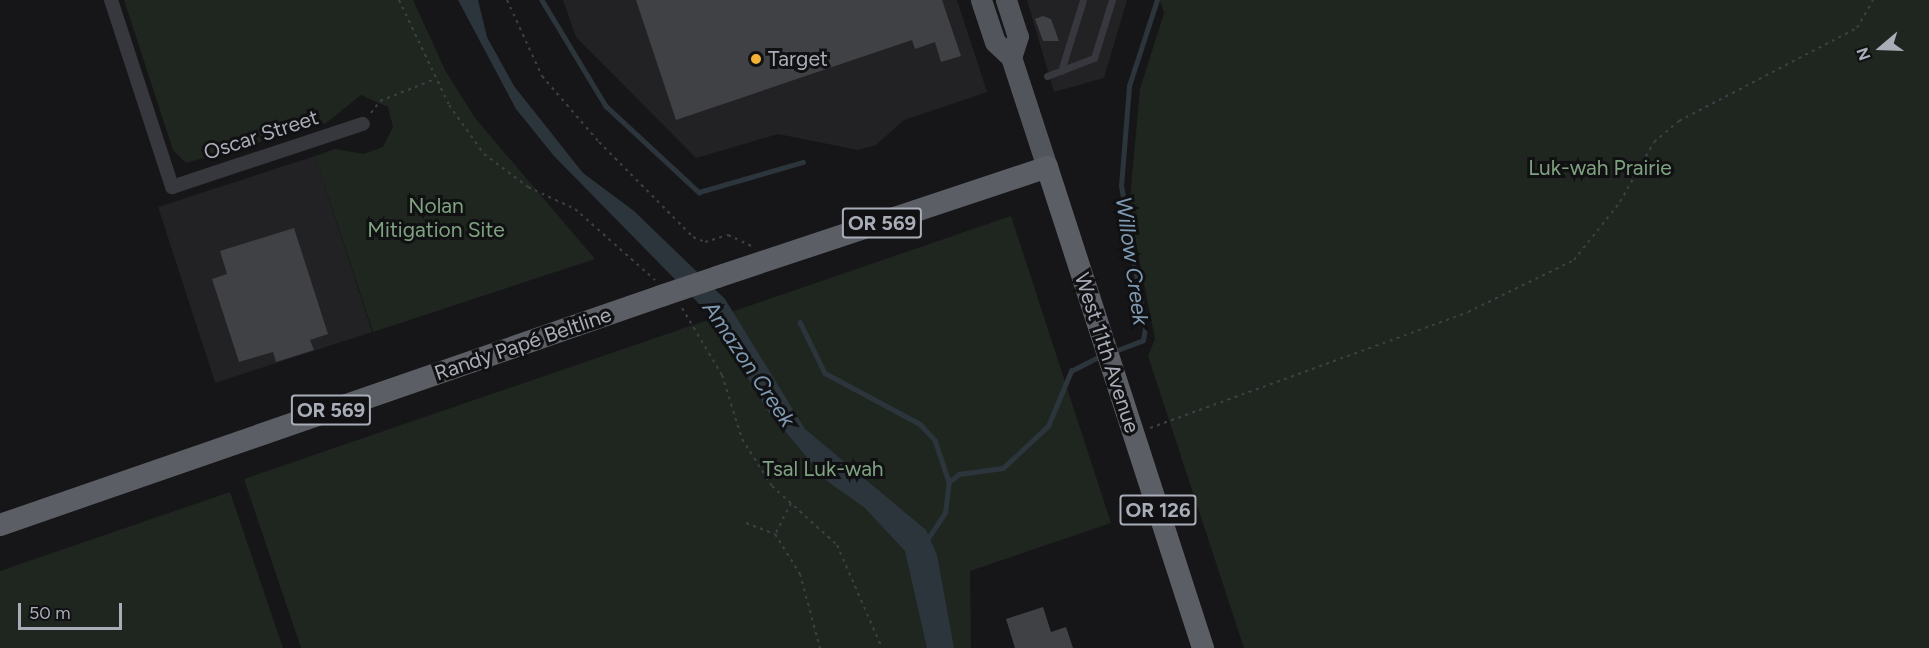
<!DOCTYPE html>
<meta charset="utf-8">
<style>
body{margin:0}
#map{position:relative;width:1929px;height:648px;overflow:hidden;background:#161618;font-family:Figtree,sans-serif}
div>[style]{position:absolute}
.built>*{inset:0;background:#222225;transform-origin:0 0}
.green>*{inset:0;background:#1e261f}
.water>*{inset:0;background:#2c353c}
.stream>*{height:4.5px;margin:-2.25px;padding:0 2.25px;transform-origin:2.25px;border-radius:2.25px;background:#2c353c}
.building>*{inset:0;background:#404145}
.path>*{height:2px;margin-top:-1px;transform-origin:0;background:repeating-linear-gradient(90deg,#3d3f44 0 3px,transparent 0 7.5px)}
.service>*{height:7px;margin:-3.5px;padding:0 3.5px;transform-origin:3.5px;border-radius:3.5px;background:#37383d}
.minor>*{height:14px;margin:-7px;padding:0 7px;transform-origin:7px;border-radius:7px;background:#37383d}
.primary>*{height:21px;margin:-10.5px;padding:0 10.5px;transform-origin:10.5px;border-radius:10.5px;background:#53555c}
.trunk>*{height:22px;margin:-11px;padding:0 11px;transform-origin:11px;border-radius:11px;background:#5b5e65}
.trunk-bridge>*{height:22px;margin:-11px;padding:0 11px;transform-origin:11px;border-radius:11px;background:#5b5e65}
.dots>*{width:16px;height:16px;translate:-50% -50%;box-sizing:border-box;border:3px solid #111113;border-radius:50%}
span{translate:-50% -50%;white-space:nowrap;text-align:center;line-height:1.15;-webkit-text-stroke:6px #111113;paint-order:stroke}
.shield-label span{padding:2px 4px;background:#111113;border:2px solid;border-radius:4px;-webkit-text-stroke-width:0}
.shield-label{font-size:20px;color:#a8adb8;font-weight:700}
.poi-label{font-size:21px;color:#a8adb8}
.left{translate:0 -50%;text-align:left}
.street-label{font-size:21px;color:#a8adb8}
.park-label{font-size:21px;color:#7fa381}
.water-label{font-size:22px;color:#7f9bb3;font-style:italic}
.north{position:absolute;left:1851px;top:18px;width:60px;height:60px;-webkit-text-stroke:4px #111113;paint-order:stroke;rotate:251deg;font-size:16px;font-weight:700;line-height:24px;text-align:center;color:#a8adb8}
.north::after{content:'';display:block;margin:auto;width:21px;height:27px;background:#a8adb8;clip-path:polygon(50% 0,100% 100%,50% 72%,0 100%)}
.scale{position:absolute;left:18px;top:603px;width:104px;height:27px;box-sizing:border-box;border:3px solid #a8adb8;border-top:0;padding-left:8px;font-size:18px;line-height:21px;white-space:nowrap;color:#a8adb8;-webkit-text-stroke:4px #111113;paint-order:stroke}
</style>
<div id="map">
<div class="built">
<div style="clip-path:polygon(563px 0,957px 0,987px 92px,904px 120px,876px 145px,858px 150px,778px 134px,696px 158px,576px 37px)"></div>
<div style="clip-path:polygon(1027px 0,1127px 0,1104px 78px,1054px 92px)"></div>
<div style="left:315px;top:156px;width:185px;height:165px;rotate:72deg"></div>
</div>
<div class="green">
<div style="clip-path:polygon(124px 0,413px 0,445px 70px,475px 118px,595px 259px,373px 332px,315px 156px,335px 149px,364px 154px,383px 147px,393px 127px,388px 107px,361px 95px,326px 123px,186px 163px,173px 150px)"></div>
<div style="clip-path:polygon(1160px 0,1929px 0,1929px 648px,1244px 648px,1148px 356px,1155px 339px,1129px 208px,1140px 89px,1164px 13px)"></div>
<div style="clip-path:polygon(1011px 216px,1111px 523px,970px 571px,971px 648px,301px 648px,244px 479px)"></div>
<div style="clip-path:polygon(230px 492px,283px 648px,0 648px,0 571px)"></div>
</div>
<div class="water">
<div style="clip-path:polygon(458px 0,478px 0,487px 37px,514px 86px,583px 173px,634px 211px,725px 299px,805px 429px,926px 530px,937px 555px,954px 648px,927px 648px,905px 551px,865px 508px,827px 481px,767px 410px,710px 315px,554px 156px,516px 109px)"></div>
</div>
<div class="stream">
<div style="left:542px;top:0;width:124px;rotate:58.9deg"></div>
<div style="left:606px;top:106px;width:127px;rotate:42.8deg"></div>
<div style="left:699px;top:192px;width:108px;rotate:-16.1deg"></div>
<div style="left:800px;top:322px;width:57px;rotate:63.9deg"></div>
<div style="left:825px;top:373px;width:108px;rotate:28.2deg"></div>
<div style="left:920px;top:424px;width:22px;rotate:47deg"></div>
<div style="left:935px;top:440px;width:44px;rotate:71.6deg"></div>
<div style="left:1115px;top:351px;width:30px;rotate:-21deg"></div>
<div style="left:1143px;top:340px;width:11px;rotate:-80deg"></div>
<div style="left:1145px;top:329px;width:145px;rotate:-99.5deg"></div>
<div style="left:1121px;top:186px;width:100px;rotate:-85.4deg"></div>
<div style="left:1129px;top:86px;width:90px;rotate:-72deg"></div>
<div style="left:926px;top:541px;width:34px;rotate:-56deg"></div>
<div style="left:945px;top:513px;width:31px;rotate:-83deg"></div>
<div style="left:949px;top:482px;width:13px;rotate:-39deg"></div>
<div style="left:959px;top:474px;width:44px;rotate:-7.8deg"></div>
<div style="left:1003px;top:468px;width:62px;rotate:-43deg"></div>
<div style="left:1048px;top:426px;width:60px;rotate:-67.3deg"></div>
<div style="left:1071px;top:371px;width:34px;rotate:-27deg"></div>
</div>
<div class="building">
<div style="clip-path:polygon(636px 0,942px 0,961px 56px,941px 62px,935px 42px,915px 49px,912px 40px,676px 120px)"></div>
<div style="clip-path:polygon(1043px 16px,1051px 19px,1059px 41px,1043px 41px,1035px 19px)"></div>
<div style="clip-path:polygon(294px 228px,328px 334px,310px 340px,314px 350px,276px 362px,273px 352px,239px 362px,212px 279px,227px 274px,220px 251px)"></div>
<div style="clip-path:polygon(1043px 607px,1051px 632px,1066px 627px,1073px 648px,1015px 648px,1006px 619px)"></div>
</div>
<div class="path">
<div style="left:399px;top:0;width:116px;rotate:64.5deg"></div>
<div style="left:449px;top:105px;width:60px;rotate:54.5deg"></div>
<div style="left:484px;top:154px;width:55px;rotate:36.9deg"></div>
<div style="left:528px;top:187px;width:52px;rotate:25.1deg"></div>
<div style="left:575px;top:209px;width:107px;rotate:41.6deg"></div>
<div style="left:507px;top:0;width:84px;rotate:65.3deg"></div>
<div style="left:542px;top:76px;width:87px;rotate:49.2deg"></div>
<div style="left:599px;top:142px;width:134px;rotate:45.3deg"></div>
<div style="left:693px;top:237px;width:13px;rotate:23deg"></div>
<div style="left:705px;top:242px;width:24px;rotate:-17deg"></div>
<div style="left:728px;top:235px;width:26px;rotate:25deg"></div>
<div style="left:371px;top:113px;width:15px;rotate:-53deg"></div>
<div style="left:380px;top:101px;width:59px;rotate:-21.8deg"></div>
<div style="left:682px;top:308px;width:78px;rotate:59.2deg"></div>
<div style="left:722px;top:375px;width:67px;rotate:72.6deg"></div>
<div style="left:742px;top:439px;width:56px;rotate:57.4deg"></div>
<div style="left:772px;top:486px;width:88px;rotate:42.2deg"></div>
<div style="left:837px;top:545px;width:112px;rotate:66.4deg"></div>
<div style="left:1150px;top:428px;width:338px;rotate:-20deg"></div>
<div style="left:1468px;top:312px;width:118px;rotate:-26.1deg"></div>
<div style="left:1574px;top:260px;width:74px;rotate:-51.6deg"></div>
<div style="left:1620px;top:202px;width:69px;rotate:-60.5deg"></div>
<div style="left:1654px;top:142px;width:33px;rotate:-40deg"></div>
<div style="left:1679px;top:121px;width:201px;rotate:-27.6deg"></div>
<div style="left:1857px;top:28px;width:32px;rotate:-60deg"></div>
<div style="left:791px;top:503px;width:35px;rotate:117deg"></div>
<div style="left:775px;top:534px;width:47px;rotate:58deg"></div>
<div style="left:800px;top:574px;width:77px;rotate:74.9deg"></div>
<div style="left:746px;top:523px;width:31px;rotate:21deg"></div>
</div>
<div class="service">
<div style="left:1061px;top:71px;width:74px;rotate:-72.8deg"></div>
<div style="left:1047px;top:76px;width:50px;rotate:-21deg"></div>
<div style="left:1094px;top:58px;width:61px;rotate:-72.8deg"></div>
</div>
<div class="minor">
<div style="left:111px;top:0;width:197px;rotate:71.9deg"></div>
<div style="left:172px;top:187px;width:201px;rotate:-18.3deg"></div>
</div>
<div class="primary">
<div style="left:981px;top:0;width:44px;rotate:71.6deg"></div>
<div style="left:995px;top:42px;width:22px;rotate:43deg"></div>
<div style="left:1011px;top:57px;width:116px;rotate:71.9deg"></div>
<div style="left:1006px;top:0;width:38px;rotate:72deg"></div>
<div style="left:1018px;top:36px;width:22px;rotate:108deg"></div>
</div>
<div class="trunk">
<div style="left:717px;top:277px;width:348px;rotate:-18.4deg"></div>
<div style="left:1047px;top:167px;width:506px;rotate:72.03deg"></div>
<div style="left:0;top:525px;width:700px;rotate:-19.11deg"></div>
</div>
<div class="trunk-bridge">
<div style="left:661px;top:296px;width:59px;rotate:-18.7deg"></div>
</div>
<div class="dots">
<div style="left:756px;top:59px;background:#f2b134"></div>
</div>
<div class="shield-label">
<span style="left:882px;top:223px">OR 569</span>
<span style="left:331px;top:410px">OR 569</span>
<span style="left:1158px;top:510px">OR 126</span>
</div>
<div class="poi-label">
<span class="left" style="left:768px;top:59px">Target</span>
</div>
<div class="street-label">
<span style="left:261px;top:135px;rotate:-18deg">Oscar Street</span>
<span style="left:523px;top:344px;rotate:-19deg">Randy Papé Beltline</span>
<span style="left:1107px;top:353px;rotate:72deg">West 11th Avenue</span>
</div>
<div class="park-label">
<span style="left:1600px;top:168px">Luk-wah Prairie</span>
<span style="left:436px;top:218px">Nolan<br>Mitigation Site</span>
<span style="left:823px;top:469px">Tsal Luk-wah</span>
</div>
<div class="water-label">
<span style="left:1132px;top:261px;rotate:82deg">Willow Creek</span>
<span style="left:749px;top:364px;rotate:56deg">Amazon Creek</span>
</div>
<div class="north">N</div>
<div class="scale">50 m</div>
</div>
